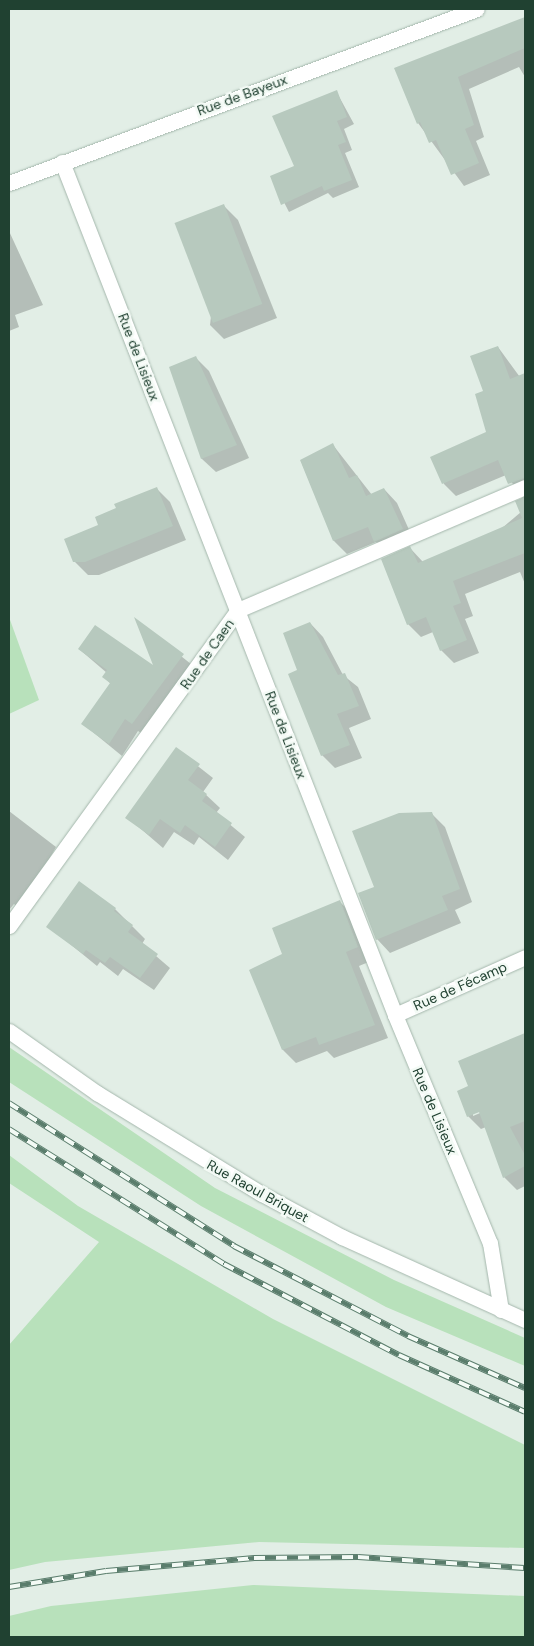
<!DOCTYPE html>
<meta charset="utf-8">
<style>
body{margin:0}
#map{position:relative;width:534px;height:1646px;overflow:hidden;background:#e2eee6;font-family:"DM Sans",sans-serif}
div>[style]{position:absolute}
.green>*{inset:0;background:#b8e1bb}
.shadow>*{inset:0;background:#0003}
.building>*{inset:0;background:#b7c9be;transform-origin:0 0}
.roads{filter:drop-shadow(0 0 1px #a4b7ac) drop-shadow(0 0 1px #a4b7ac)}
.minor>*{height:15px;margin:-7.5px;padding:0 7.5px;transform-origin:7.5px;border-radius:7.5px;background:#fff}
.rail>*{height:5.5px;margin-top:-2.75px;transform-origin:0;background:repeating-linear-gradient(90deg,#f3faf5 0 11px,#5a7d6c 0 22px);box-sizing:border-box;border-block:1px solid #5a7d6c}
span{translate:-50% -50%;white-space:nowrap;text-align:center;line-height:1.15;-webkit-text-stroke:5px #f3faf5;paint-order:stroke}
.street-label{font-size:14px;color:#204131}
.frame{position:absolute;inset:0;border:10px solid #204131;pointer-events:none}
</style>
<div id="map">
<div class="green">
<div style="clip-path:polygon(9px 617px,39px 700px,9px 714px)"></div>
<div style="clip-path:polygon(9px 1047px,215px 1188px,394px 1280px,525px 1338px,525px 1366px,386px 1307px,201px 1206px,9px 1082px)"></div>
<div style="clip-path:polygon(9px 1155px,78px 1206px,273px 1319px,525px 1445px,525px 1548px,259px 1542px,45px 1562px,9px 1570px,9px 1345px,99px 1242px,9px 1183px)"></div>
<div style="clip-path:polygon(253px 1585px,525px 1596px,525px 1637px,9px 1637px,9px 1616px,51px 1606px)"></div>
</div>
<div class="shadow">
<div style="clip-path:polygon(525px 18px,525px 77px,519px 67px,469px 89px,484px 137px,476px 141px,490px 175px,464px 186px,418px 123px,396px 69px)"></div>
<div style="clip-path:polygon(336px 91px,354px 124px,344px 129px,352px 150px,345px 153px,359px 187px,333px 198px,328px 193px,289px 212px,271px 177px,295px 167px)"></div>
<div style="clip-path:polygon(224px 206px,238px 220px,277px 318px,224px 339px,210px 325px)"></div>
<div style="clip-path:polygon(9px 231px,43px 305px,15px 315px,19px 327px,9px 331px)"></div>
<div style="clip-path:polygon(498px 347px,525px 384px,525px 584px,520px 572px,465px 594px,473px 616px,465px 619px,479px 653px,454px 663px,441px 650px,433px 632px,421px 637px,408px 624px,410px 548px,423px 562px,501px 529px,521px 512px,517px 502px,523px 497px,506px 475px,456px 496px,444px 484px,432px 457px,488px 433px,484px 391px)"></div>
<div style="clip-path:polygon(196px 358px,209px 371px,249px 458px,216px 472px,202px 459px,171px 368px)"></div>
<div style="clip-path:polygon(333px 445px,372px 495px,384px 489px,397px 503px,415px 543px,388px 554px,376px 542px,347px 554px,334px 541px,301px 461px)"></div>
<div style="clip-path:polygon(157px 489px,170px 502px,186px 540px,99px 575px,88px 575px,74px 561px,100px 525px)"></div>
<div style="clip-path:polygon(137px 621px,196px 668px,145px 736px,138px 731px,122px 756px,83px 724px,111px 684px,104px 677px,107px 673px,79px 649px,155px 668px)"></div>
<div style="clip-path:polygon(310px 623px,323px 637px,343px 675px,358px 687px,371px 719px,349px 728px,362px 758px,335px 768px,322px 755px,299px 671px)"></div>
<div style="clip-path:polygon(176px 749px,213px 778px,203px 792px,220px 808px,216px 813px,245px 837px,228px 860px,199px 837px,194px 845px,174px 832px,163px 848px,127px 817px)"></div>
<div style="clip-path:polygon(9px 811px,56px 847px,21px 909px,14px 904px,9px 910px)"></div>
<div style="clip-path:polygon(431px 813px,445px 827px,472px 902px,455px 910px,461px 923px,390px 953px,377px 939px,376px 888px)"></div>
<div style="clip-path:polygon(340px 902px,353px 915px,371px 961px,359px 966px,388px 1038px,334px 1058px,327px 1051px,296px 1063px,283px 1050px,251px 970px,284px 955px)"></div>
<div style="clip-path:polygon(115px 909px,145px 939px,142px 944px,170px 968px,154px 990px,123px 969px,118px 976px,100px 962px,97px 966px,48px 926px)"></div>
<div style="clip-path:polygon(evenodd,525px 1034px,525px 1186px,517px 1190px,504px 1177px,486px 1127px,481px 1129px,468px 1116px,470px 1086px,459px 1062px,525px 1034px,485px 1111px,473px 1116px,473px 1113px,485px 1111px)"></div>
</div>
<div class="building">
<div style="clip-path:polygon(525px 17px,525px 48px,458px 77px,474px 125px,465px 129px,479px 163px,451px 175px,436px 140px,429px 143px,420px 122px,417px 124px,394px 68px)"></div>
<div style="clip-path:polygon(337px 90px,347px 117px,337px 121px,346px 142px,338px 145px,352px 180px,324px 191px,322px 186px,281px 205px,270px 176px,294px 166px,272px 116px)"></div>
<div style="left:224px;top:204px;width:107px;height:53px;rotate:69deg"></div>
<div style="clip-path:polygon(498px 346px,510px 379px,525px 373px,525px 478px,508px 484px,498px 460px,442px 484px,430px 457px,486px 432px,475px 394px,483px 391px,470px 356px)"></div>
<div style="clip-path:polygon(196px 356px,237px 445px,201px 459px,169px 367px)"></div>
<div style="clip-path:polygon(333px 443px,349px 478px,357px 475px,366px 496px,384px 488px,403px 529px,374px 542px,368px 527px,333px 541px,300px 460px)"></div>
<div style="clip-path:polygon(157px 487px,173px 526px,85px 562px,73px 562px,64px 539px,98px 525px,95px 517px,116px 508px,114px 504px)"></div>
<div style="clip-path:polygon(525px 497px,525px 553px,453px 581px,461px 603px,453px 606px,467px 640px,440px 651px,426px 617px,407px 625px,381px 559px,410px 546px,418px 563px,500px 528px,522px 518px,515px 501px)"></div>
<div style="clip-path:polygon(134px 617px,184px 654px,132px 724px,125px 719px,109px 744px,81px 724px,110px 683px,102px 677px,107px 670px,78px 649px,95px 625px,153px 665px)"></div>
<div style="clip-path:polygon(310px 622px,338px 675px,345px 673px,359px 706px,337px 714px,350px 745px,321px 756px,288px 674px,297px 670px,283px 633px)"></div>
<div style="clip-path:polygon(176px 747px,200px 764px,188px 780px,207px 794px,202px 801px,232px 823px,215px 847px,185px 825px,180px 833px,160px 819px,149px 835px,125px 818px)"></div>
<div style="clip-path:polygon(432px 812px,460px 889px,442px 896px,448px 910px,376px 940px,358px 893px,374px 887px,352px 831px,399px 813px)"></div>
<div style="clip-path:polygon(79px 881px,116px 908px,114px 911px,133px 925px,128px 932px,158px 954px,140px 978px,110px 957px,105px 963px,86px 950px,83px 954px,46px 927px)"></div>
<div style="clip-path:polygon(340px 900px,358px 947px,346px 952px,375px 1025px,319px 1045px,316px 1037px,282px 1050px,249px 970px,282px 954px,272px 928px)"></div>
<div style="clip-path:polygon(525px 1033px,525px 1121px,510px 1127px,525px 1155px,525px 1166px,503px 1178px,479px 1112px,467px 1117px,457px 1091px,468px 1086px,458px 1061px)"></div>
</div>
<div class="roads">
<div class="minor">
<div style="left:62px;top:162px;width:916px;rotate:68.67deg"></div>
<div style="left:395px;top:1015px;width:247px;rotate:67.4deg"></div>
<div style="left:490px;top:1243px;width:68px;rotate:80.7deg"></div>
<div style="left:9px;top:183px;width:499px;rotate:-20.4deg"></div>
<div style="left:9px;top:926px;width:390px;rotate:-54.1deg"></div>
<div style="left:238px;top:610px;width:312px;rotate:-23.2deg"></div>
<div style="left:395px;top:1015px;width:142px;rotate:-24deg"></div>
<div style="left:9px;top:1031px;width:108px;rotate:35.2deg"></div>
<div style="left:97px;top:1093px;width:193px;rotate:31.5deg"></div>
<div style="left:262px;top:1194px;width:91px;rotate:28.3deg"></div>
<div style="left:342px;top:1237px;width:201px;rotate:24.4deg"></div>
</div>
</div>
<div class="rail">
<div style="left:9px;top:1103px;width:267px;rotate:32.4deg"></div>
<div style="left:234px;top:1246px;width:196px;rotate:27.3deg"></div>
<div style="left:408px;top:1336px;width:128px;rotate:24deg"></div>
<div style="left:9px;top:1129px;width:254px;rotate:32.1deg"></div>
<div style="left:224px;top:1264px;width:197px;rotate:27.5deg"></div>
<div style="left:399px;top:1355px;width:138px;rotate:24.3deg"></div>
<div style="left:9px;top:1587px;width:98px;rotate:-9.4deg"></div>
<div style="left:106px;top:1571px;width:149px;rotate:-5deg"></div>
<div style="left:254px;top:1558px;width:104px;rotate:-0.6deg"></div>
<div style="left:358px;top:1557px;width:167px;rotate:3.8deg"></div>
</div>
<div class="street-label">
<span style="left:242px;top:95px;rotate:-20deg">Rue de Bayeux</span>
<span style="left:139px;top:357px;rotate:69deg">Rue de Lisieux</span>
<span style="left:207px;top:654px;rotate:-55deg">Rue de Caen</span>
<span style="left:286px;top:735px;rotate:69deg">Rue de Lisieux</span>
<span style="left:460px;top:986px;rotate:-24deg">Rue de Fécamp</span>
<span style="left:435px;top:1111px;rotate:67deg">Rue de Lisieux</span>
<span style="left:258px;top:1191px;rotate:29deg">Rue Raoul Briquet</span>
</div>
<div class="frame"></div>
</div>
